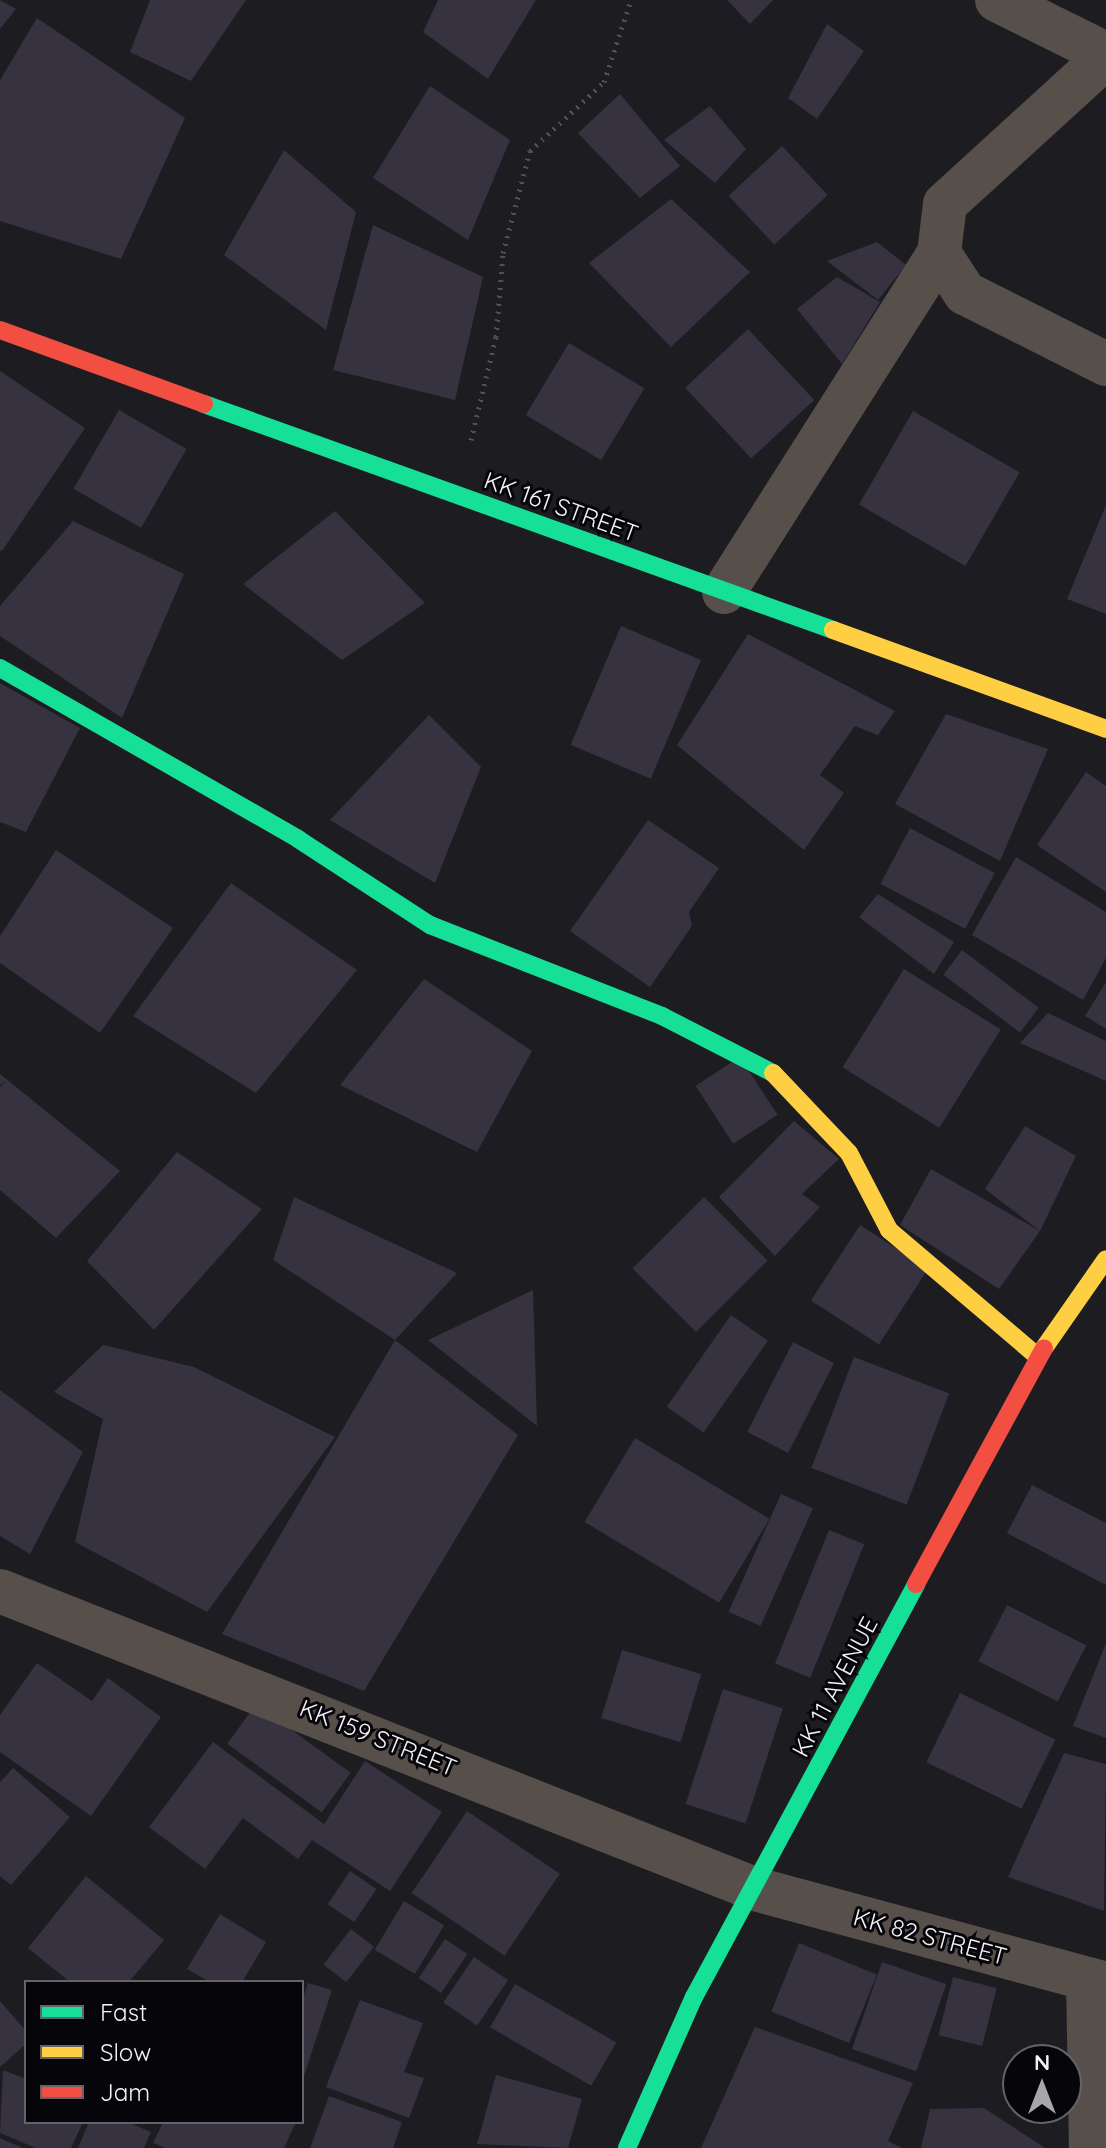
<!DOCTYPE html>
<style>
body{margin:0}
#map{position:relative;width:1106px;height:2148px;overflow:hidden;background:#1c1c21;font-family:Quicksand,sans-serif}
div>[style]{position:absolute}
.building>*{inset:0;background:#363240;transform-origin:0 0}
.path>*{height:5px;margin-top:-2.5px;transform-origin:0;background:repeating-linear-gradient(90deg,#54504f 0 2px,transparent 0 8px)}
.street>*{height:44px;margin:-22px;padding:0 22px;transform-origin:22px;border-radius:22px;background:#564f4a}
.fast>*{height:18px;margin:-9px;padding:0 9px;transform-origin:9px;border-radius:9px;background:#16e098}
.slow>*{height:18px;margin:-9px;padding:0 9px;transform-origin:9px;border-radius:9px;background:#ffcf43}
.jam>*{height:18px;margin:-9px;padding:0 9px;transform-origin:9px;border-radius:9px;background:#f24e42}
span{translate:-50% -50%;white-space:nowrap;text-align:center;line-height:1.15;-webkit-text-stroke:6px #060509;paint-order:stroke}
.street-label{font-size:24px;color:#f3f1f9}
.legend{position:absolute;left:24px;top:1980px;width:280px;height:144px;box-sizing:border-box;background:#060509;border:2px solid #656369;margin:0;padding:10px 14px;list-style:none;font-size:24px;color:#f3f1f9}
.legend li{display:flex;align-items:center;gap:16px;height:40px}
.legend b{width:40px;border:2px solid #656369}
.north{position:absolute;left:1002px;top:2044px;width:80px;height:80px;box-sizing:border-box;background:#060509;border:2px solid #656369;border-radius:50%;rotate:0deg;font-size:22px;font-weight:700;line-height:32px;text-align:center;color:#f3f1f9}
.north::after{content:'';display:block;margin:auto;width:28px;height:36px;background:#a8a6ad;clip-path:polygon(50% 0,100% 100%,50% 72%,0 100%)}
</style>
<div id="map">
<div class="building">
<div style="clip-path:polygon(0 0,16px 9px,0 29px)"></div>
<div style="clip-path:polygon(150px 0,246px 0,191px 81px,130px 52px)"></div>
<div style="clip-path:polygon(438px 0,536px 0,488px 79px,423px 32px)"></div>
<div style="clip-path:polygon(727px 0,773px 0,750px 24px)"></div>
<div style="clip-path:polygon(37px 18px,185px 118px,121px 259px,0 221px,0 80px)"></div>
<div style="clip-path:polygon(827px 24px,864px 51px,817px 119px,788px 98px)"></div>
<div style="clip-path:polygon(430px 86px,510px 140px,468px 240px,373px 178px)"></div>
<div style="clip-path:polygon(620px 94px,680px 166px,640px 198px,578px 133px)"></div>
<div style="clip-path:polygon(710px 106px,746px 149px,715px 183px,664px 140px)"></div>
<div style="left:782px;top:146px;width:67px;height:73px;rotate:47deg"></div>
<div style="clip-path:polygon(284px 150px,356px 212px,326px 330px,224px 255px)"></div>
<div style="clip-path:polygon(671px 199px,750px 272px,671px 347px,589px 263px)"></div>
<div style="clip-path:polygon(373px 225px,483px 277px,455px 400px,333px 370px)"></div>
<div style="clip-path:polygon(877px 242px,906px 265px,878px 300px,827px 261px)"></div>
<div style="clip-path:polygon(837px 277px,880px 302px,842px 364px,797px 309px)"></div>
<div style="left:748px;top:329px;width:97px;height:86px;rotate:47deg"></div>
<div style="left:569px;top:343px;width:88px;height:84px;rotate:31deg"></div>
<div style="clip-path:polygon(0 371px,85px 428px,2px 551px,0 550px)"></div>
<div style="left:119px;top:410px;width:78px;height:91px;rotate:30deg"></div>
<div style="left:913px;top:411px;width:123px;height:108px;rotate:30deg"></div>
<div style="clip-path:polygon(1106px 505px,1106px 614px,1067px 599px)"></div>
<div style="clip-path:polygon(335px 511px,425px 603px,342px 660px,243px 584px)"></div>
<div style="clip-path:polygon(73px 521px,184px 574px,122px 718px,0 636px,0 606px)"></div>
<div style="left:621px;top:626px;width:87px;height:129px;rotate:23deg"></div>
<div style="clip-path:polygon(748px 634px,895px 711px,878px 735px,855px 726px,820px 775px,844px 793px,804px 850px,677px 745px)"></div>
<div style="clip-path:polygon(0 683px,80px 728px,26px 832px,0 822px)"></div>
<div style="clip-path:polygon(946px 714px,1048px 749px,1000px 861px,895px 804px)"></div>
<div style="clip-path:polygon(429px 715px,481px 767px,435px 883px,330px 820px)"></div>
<div style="clip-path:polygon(1086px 772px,1106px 786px,1106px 892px,1037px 845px)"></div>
<div style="clip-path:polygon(648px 820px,719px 868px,689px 912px,692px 926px,650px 987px,570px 931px)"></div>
<div style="left:910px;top:828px;width:96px;height:63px;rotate:28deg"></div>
<div style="clip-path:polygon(56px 850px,173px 928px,100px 1033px,0 963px,0 936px)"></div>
<div style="clip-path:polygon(1016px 857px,1106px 912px,1106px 958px,1083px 1000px,972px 935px)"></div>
<div style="clip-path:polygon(231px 883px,357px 970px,256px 1093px,133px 1016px)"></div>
<div style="clip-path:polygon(878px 894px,954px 942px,934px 974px,859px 917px)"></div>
<div style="left:962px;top:950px;width:96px;height:31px;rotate:37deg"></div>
<div style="left:904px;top:969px;width:114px;height:116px;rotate:32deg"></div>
<div style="clip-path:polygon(424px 979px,532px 1051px,477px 1152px,340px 1085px)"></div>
<div style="clip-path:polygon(1106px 982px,1106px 1029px,1085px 1016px)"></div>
<div style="clip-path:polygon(1048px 1013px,1106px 1041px,1106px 1081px,1020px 1043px)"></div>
<div style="left:740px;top:1057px;width:69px;height:53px;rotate:57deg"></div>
<div style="clip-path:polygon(0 1074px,120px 1171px,56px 1238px,0 1190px,0 1087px,6px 1080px,0 1085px)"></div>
<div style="clip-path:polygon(794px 1121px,839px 1159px,802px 1194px,820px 1207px,775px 1256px,719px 1197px)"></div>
<div style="clip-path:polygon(1025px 1126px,1076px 1156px,1040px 1231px,985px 1189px)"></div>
<div style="clip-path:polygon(177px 1152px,262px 1209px,154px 1330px,87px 1261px)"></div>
<div style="clip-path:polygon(931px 1169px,1040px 1231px,999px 1289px,900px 1225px)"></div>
<div style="clip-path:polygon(294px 1197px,457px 1273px,395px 1340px,518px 1435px,364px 1691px,222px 1634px,395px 1340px,273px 1260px)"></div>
<div style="left:704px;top:1197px;width:90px;height:101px;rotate:45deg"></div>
<div style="left:860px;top:1225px;width:81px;height:90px;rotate:33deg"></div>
<div style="clip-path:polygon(533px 1290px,537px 1426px,428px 1340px)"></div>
<div style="left:731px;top:1315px;width:45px;height:112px;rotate:35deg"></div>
<div style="left:793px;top:1342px;width:46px;height:101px;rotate:27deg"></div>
<div style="clip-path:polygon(103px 1345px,194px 1367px,335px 1437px,207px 1612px,75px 1542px,103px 1419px,54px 1392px)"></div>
<div style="left:854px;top:1357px;width:102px;height:119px;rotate:21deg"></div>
<div style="clip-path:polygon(0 1390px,83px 1452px,30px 1554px,0 1536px)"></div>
<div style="left:635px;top:1438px;width:157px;height:98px;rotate:31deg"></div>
<div style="clip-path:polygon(1032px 1485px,1106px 1523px,1106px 1585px,1007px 1533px)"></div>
<div style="left:781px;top:1494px;width:35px;height:129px;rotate:24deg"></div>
<div style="left:829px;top:1530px;width:38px;height:144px;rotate:22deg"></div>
<div style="left:1007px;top:1605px;width:89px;height:63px;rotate:27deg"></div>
<div style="clip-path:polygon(1106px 1643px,1106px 1738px,1073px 1726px)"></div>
<div style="left:622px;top:1650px;width:83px;height:71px;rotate:17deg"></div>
<div style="clip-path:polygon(37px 1663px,92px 1701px,108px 1678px,161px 1717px,91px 1816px,0 1752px,0 1715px)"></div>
<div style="left:723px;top:1689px;width:63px;height:121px;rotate:18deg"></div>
<div style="left:960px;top:1693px;width:106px;height:77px;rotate:26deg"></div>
<div style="left:256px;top:1704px;width:117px;height:49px;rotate:36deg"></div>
<div style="clip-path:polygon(213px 1742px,324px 1824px,365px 1761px,442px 1812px,390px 1891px,312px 1840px,298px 1859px,243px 1818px,205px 1869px,149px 1827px)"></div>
<div style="clip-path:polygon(1064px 1753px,1106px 1764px,1104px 1911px,1008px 1877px)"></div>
<div style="clip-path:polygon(13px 1768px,70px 1817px,11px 1885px,0 1876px,0 1782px)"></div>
<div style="left:467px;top:1811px;width:112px;height:99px;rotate:34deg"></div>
<div style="left:350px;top:1871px;width:32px;height:40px;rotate:34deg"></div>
<div style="clip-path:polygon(86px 1876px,164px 1940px,129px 1982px,70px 1982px,28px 1948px)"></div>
<div style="left:404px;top:1901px;width:47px;height:57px;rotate:31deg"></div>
<div style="clip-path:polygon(220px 1914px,266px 1942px,242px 1982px,210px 1982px,187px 1969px)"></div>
<div style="left:351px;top:1929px;width:29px;height:45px;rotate:38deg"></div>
<div style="left:445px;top:1939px;width:27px;height:47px;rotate:34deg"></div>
<div style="left:799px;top:1943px;width:84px;height:74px;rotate:22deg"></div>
<div style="left:474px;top:1957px;width:41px;height:55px;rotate:34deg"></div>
<div style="left:882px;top:1962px;width:68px;height:92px;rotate:19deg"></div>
<div style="left:953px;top:1977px;width:45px;height:60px;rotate:14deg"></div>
<div style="clip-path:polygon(308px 1983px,332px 1990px,303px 2079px,302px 2001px)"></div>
<div style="left:515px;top:1984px;width:117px;height:50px;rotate:30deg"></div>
<div style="clip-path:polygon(360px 2000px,423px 2023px,404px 2072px,424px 2078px,409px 2118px,326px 2087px)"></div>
<div style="clip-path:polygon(0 2001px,26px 2031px,26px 2044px,0 2067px)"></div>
<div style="clip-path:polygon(755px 2027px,913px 2083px,888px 2141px,902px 2148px,701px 2148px)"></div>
<div style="clip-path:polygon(3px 2070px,26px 2079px,26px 2122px,83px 2122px,71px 2148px,36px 2148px,0 2133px)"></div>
<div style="clip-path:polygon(496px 2075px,582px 2099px,568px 2148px,477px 2144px)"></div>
<div style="clip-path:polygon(329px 2096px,402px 2122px,393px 2148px,310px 2148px)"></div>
<div style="clip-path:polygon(984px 2108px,1045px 2148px,921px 2148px,930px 2109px)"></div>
<div style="clip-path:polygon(89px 2122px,127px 2122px,151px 2132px,144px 2148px,78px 2148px)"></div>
<div style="clip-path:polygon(163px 2122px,296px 2122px,284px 2148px,165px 2148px,153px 2143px)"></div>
<div style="clip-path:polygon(0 2138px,23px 2148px,0 2148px)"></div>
</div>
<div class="path">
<div style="left:471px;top:440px;width:106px;rotate:-76.4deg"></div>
<div style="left:496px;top:337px;width:84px;rotate:-85.2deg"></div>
<div style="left:503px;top:253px;width:106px;rotate:-75.2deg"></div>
<div style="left:530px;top:151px;width:101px;rotate:-43deg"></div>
<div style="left:604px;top:82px;width:86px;rotate:-71.8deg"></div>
</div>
<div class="street">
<div style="left:997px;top:0;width:122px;rotate:26.4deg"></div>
<div style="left:1106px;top:57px;width:218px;rotate:137.6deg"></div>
<div style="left:945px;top:204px;width:49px;rotate:97deg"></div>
<div style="left:939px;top:253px;width:48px;rotate:57deg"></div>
<div style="left:965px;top:293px;width:158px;rotate:26.7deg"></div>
<div style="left:724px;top:592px;width:401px;rotate:-57.6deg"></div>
<div style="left:0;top:1591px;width:812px;rotate:21.54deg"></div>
<div style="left:755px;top:1889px;width:364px;rotate:15.1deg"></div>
<div style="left:1088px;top:1979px;width:169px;rotate:89deg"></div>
</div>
<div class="fast">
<div style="left:204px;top:404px;width:668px;rotate:19.76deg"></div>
<div style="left:0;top:668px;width:344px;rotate:29.8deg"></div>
<div style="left:298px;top:839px;width:158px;rotate:33.1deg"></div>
<div style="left:430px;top:925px;width:249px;rotate:21.4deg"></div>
<div style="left:662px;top:1016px;width:125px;rotate:27.2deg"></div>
<div style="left:627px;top:2148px;width:165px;rotate:-66.1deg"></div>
<div style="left:694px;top:1997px;width:469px;rotate:-61.7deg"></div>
</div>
<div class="slow">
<div style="left:833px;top:630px;width:290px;rotate:19.9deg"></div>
<div style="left:773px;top:1073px;width:110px;rotate:46.5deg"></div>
<div style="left:849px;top:1153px;width:87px;rotate:62.5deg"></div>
<div style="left:889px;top:1230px;width:196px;rotate:40.4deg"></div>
<div style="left:1044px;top:1348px;width:108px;rotate:-55.1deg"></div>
</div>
<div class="jam">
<div style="left:0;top:330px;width:217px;rotate:19.9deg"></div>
<div style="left:916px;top:1584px;width:268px;rotate:-61.5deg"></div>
</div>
<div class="street-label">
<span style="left:561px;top:507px;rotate:20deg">KK 161 STREET</span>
<span style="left:835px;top:1687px;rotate:-62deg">KK 11 AVENUE</span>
<span style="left:378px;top:1738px;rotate:22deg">KK 159 STREET</span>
<span style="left:930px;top:1937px;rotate:15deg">KK 82 STREET</span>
</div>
<ul class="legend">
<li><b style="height:10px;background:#16e098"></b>Fast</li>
<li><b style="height:10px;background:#ffcf43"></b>Slow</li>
<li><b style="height:10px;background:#f24e42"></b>Jam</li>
</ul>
<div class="north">N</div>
</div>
